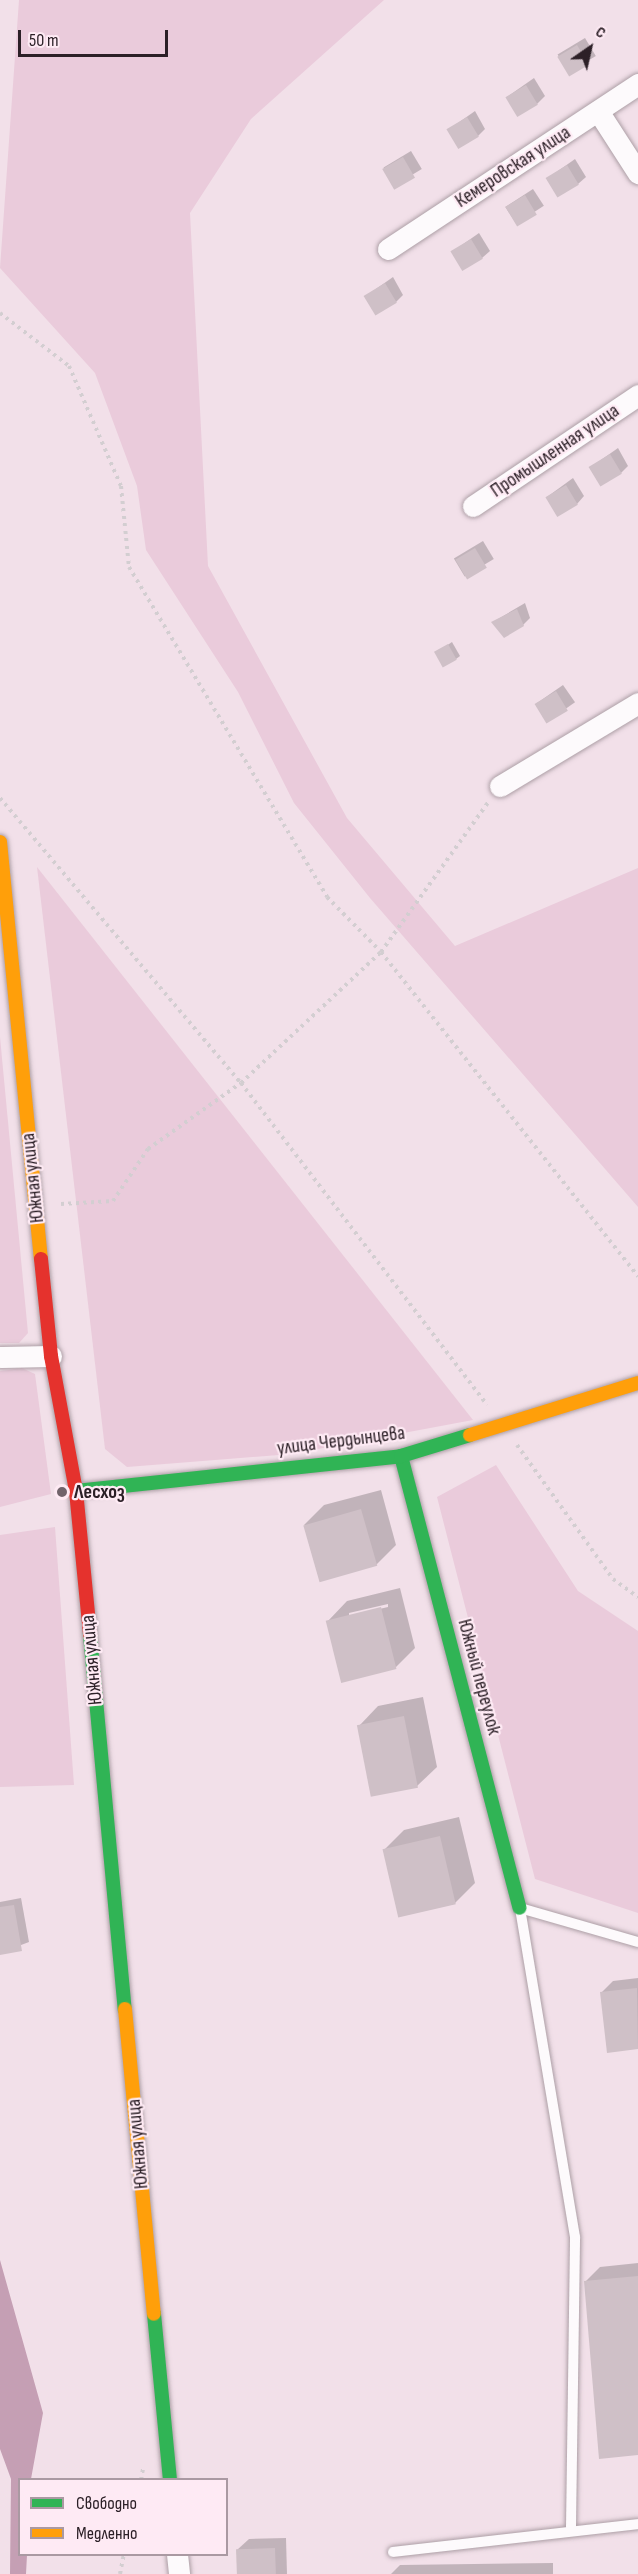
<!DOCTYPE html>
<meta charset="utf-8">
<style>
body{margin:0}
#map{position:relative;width:638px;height:2574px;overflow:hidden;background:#f2e0e9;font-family:"Sofia Sans Condensed",sans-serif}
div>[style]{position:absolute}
.green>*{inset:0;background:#eacbdb}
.water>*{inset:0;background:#c59fb4}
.shadow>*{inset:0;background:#0003;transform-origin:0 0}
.building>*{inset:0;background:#cfc0c7;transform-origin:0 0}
.path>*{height:4px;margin-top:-2px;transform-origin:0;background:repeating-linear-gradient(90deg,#d3ced1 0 3px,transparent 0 7.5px)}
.roads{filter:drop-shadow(0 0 2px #ad9fa6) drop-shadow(0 0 2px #ad9fa6)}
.lane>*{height:10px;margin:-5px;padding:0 5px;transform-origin:5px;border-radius:5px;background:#fdfafc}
.street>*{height:21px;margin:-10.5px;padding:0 10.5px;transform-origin:10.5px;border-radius:10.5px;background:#fdfafc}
.fast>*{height:14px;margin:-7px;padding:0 7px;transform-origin:7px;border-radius:7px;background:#30b455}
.slow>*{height:14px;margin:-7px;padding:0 7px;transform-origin:7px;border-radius:7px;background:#ff9f0a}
.jam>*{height:14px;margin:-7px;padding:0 7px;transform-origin:7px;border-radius:7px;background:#e5322d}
.dots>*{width:16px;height:16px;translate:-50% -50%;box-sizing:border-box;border:3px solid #feeaf4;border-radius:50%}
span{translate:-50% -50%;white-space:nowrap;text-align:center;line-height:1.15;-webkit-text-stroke:4.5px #feeaf4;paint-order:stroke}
.street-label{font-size:20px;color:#2c2027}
.poi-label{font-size:20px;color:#2c2027;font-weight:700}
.left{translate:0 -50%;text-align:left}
.legend{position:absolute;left:18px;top:2478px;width:210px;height:78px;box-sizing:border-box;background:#feeaf4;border:2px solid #aa99a2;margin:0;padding:8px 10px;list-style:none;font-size:18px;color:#2c2027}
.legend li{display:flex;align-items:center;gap:12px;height:30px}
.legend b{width:30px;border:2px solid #aa99a2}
.north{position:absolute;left:560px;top:18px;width:60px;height:60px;-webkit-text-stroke:4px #feeaf4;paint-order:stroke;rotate:34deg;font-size:16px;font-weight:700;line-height:24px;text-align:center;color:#2c2027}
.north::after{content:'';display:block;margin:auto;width:21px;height:27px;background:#2c2027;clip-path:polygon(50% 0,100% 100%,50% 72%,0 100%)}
.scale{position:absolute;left:18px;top:30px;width:150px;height:27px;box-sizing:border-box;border:3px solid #2c2027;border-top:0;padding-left:8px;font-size:18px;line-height:21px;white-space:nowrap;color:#2c2027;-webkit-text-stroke:4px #feeaf4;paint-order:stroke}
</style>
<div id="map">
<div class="green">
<div style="clip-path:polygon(19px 0,384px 0,251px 119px,190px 213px,208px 566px,347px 818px,455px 946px,638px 868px,638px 1207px,370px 898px,294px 803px,238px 692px,146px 550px,137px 486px,95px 373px,0 268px)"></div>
<div style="clip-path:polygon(37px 867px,473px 1420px,291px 1454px,127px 1467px,105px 1449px)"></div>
<div style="clip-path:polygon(0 1037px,28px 1333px,19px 1343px,0 1343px)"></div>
<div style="clip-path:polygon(22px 1368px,35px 1374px,51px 1494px,0 1507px,0 1371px)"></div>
<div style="clip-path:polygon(496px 1465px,578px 1591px,638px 1631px,638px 1913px,535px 1879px,437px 1497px)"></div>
<div style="clip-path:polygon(55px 1527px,74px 1785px,0 1787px,0 1535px)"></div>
</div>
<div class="water">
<div style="clip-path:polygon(0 2260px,43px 2413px,31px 2479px,20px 2480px,20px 2554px,27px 2555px,26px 2574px,10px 2574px,11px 2479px,0 2449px)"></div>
</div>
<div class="shadow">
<div style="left:585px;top:38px;width:21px;height:32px;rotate:59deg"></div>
<div style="clip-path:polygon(534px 78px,545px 96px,537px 104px,507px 97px)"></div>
<div style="clip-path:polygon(475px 111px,485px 129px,478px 136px,448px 130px)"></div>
<div style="left:411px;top:151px;width:21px;height:32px;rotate:59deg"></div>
<div style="clip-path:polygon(575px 159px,586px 177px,578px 184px,548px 178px)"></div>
<div style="left:533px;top:189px;width:20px;height:33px;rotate:57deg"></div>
<div style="clip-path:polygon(479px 233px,490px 251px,482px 258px,452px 252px)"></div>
<div style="clip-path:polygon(393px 277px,403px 295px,396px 302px,366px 296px)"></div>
<div style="clip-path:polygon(618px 448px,628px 466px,621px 473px,591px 467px)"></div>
<div style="clip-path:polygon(573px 478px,584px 496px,577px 504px,547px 497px)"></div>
<div style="left:483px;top:541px;width:21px;height:34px;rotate:59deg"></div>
<div style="clip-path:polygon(525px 603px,530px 618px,523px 625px,493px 622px)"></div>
<div style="clip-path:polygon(452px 642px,460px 656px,456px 659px,440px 650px)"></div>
<div style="left:563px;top:685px;width:21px;height:32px;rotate:55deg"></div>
<div style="clip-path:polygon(381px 1490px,396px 1545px,376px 1565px,304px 1525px,324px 1505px)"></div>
<div style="clip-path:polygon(evenodd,400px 1588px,415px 1648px,395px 1668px,328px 1621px,347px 1601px,400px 1588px,388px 1604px,388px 1607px,349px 1616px,349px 1613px,388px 1604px)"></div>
<div style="clip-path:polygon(423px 1697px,437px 1767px,417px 1786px,359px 1726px,378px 1706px)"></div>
<div style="clip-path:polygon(459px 1817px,475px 1883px,455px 1903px,384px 1850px,404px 1830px)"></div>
<div style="clip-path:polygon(21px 1898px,29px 1942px,0 1953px,0 1902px)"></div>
<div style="clip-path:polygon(638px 1978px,638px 2048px,609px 2051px,602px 1992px,613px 1981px)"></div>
<div style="clip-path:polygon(638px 2263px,638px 2454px,586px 2281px,600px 2267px)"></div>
<div style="clip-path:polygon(286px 2538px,287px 2574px,238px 2574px,237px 2550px,249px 2539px)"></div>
<div style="clip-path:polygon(553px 2563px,553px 2574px,391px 2574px,400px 2565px)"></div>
</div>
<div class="building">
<div style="left:577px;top:45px;width:23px;height:23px;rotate:59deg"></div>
<div style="left:526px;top:85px;width:23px;height:24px;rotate:59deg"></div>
<div style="left:467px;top:117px;width:23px;height:24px;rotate:59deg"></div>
<div style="left:403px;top:157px;width:24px;height:24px;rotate:60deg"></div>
<div style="left:567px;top:165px;width:23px;height:25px;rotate:59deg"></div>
<div style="left:525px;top:195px;width:23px;height:23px;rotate:59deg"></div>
<div style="left:471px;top:239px;width:23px;height:24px;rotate:59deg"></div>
<div style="left:385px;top:283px;width:23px;height:25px;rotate:59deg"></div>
<div style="left:610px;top:454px;width:23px;height:25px;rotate:59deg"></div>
<div style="left:566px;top:485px;width:23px;height:24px;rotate:59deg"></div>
<div style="left:475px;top:548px;width:23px;height:23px;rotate:59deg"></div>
<div style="clip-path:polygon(517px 609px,524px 626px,504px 638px,491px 622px)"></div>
<div style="left:448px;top:644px;width:18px;height:16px;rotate:61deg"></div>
<div style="left:556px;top:691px;width:23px;height:25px;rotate:59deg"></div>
<div style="left:361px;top:1509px;width:59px;height:60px;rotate:74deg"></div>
<div style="left:381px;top:1607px;width:64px;height:57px;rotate:76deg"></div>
<div style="left:404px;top:1716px;width:73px;height:48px;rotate:79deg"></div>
<div style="left:440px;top:1836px;width:70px;height:59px;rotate:77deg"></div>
<div style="clip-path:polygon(14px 1905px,22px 1951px,0 1955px,0 1907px)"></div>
<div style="clip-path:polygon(637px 1988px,638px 2049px,607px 2053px,600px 1992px)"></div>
<div style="clip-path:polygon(638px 2276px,638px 2455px,599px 2459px,584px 2281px)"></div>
<div style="left:275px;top:2548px;width:26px;height:39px;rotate:88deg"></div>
</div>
<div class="path">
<div style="left:0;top:313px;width:87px;rotate:37.5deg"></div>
<div style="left:69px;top:366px;width:131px;rotate:66.6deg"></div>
<div style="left:121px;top:486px;width:81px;rotate:84.4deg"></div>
<div style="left:129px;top:567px;width:385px;rotate:59deg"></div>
<div style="left:327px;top:897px;width:77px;rotate:45.5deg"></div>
<div style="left:381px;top:952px;width:414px;rotate:51.6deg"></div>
<div style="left:0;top:798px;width:373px;rotate:49.8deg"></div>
<div style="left:241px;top:1083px;width:405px;rotate:52.6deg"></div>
<div style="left:61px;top:1204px;width:52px;rotate:-3.3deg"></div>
<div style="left:113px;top:1201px;width:63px;rotate:-56.1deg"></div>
<div style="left:148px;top:1149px;width:114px;rotate:-35.4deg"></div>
<div style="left:241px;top:1083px;width:192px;rotate:-43.1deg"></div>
<div style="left:381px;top:952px;width:186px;rotate:-54.4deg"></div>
<div style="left:517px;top:1445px;width:165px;rotate:54.4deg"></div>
<div style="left:613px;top:1579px;width:31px;rotate:36deg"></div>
<div style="left:141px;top:2480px;width:11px;rotate:-80deg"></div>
<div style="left:120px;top:2574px;width:20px;rotate:-79deg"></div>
</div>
<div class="roads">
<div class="lane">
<div style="left:571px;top:2527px;width:290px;rotate:-89.2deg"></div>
<div style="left:575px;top:2237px;width:334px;rotate:-99.5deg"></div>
<div style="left:520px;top:1908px;width:123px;rotate:16.1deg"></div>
<div style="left:393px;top:2552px;width:247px;rotate:-6.5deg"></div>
</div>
<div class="street">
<div style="left:598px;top:111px;width:74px;rotate:57.2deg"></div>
<div style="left:388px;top:249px;width:300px;rotate:-33.4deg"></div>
<div style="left:473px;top:506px;width:199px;rotate:-33.9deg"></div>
<div style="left:500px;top:786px;width:161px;rotate:-31deg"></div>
<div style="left:0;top:1357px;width:51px;rotate:-1.1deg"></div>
<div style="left:177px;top:2554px;width:20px;rotate:84deg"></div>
</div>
<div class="fast">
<div style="left:401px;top:1456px;width:467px;rotate:75.3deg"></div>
<div style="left:76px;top:1491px;width:327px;rotate:-6.1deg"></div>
<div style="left:401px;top:1456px;width:72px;rotate:-16.9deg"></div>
<div style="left:90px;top:1635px;width:376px;rotate:84.7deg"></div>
<div style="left:154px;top:2314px;width:167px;rotate:84.5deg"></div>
</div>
<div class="slow">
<div style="left:0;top:842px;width:419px;rotate:84.4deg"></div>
<div style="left:470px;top:1435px;width:176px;rotate:-17.2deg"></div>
<div style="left:125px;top:2009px;width:306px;rotate:84.6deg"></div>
</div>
<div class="jam">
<div style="left:41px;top:1259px;width:98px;rotate:84.1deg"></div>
<div style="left:51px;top:1356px;width:137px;rotate:79.5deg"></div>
<div style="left:76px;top:1491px;width:145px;rotate:84.4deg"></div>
</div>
</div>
<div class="dots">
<div style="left:62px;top:1492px;background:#71636b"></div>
</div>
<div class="street-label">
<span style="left:513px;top:167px;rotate:-33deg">Кемеровская улица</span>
<span style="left:555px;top:451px;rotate:-34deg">Промышленная улица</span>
<span style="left:33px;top:1178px;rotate:-96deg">Южная улица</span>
<span style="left:341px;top:1441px;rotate:-7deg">улица Чердынцева</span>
<span style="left:92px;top:1660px;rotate:-95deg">Южная улица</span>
<span style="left:479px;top:1677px;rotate:75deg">Южный переулок</span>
<span style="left:138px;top:2144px;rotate:-95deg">Южная улица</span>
</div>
<div class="poi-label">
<span class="left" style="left:74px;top:1492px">Лесхоз</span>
</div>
<ul class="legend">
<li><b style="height:8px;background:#30b455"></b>Свободно</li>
<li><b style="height:8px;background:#ff9f0a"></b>Медленно</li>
</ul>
<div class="north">С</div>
<div class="scale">50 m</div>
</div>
